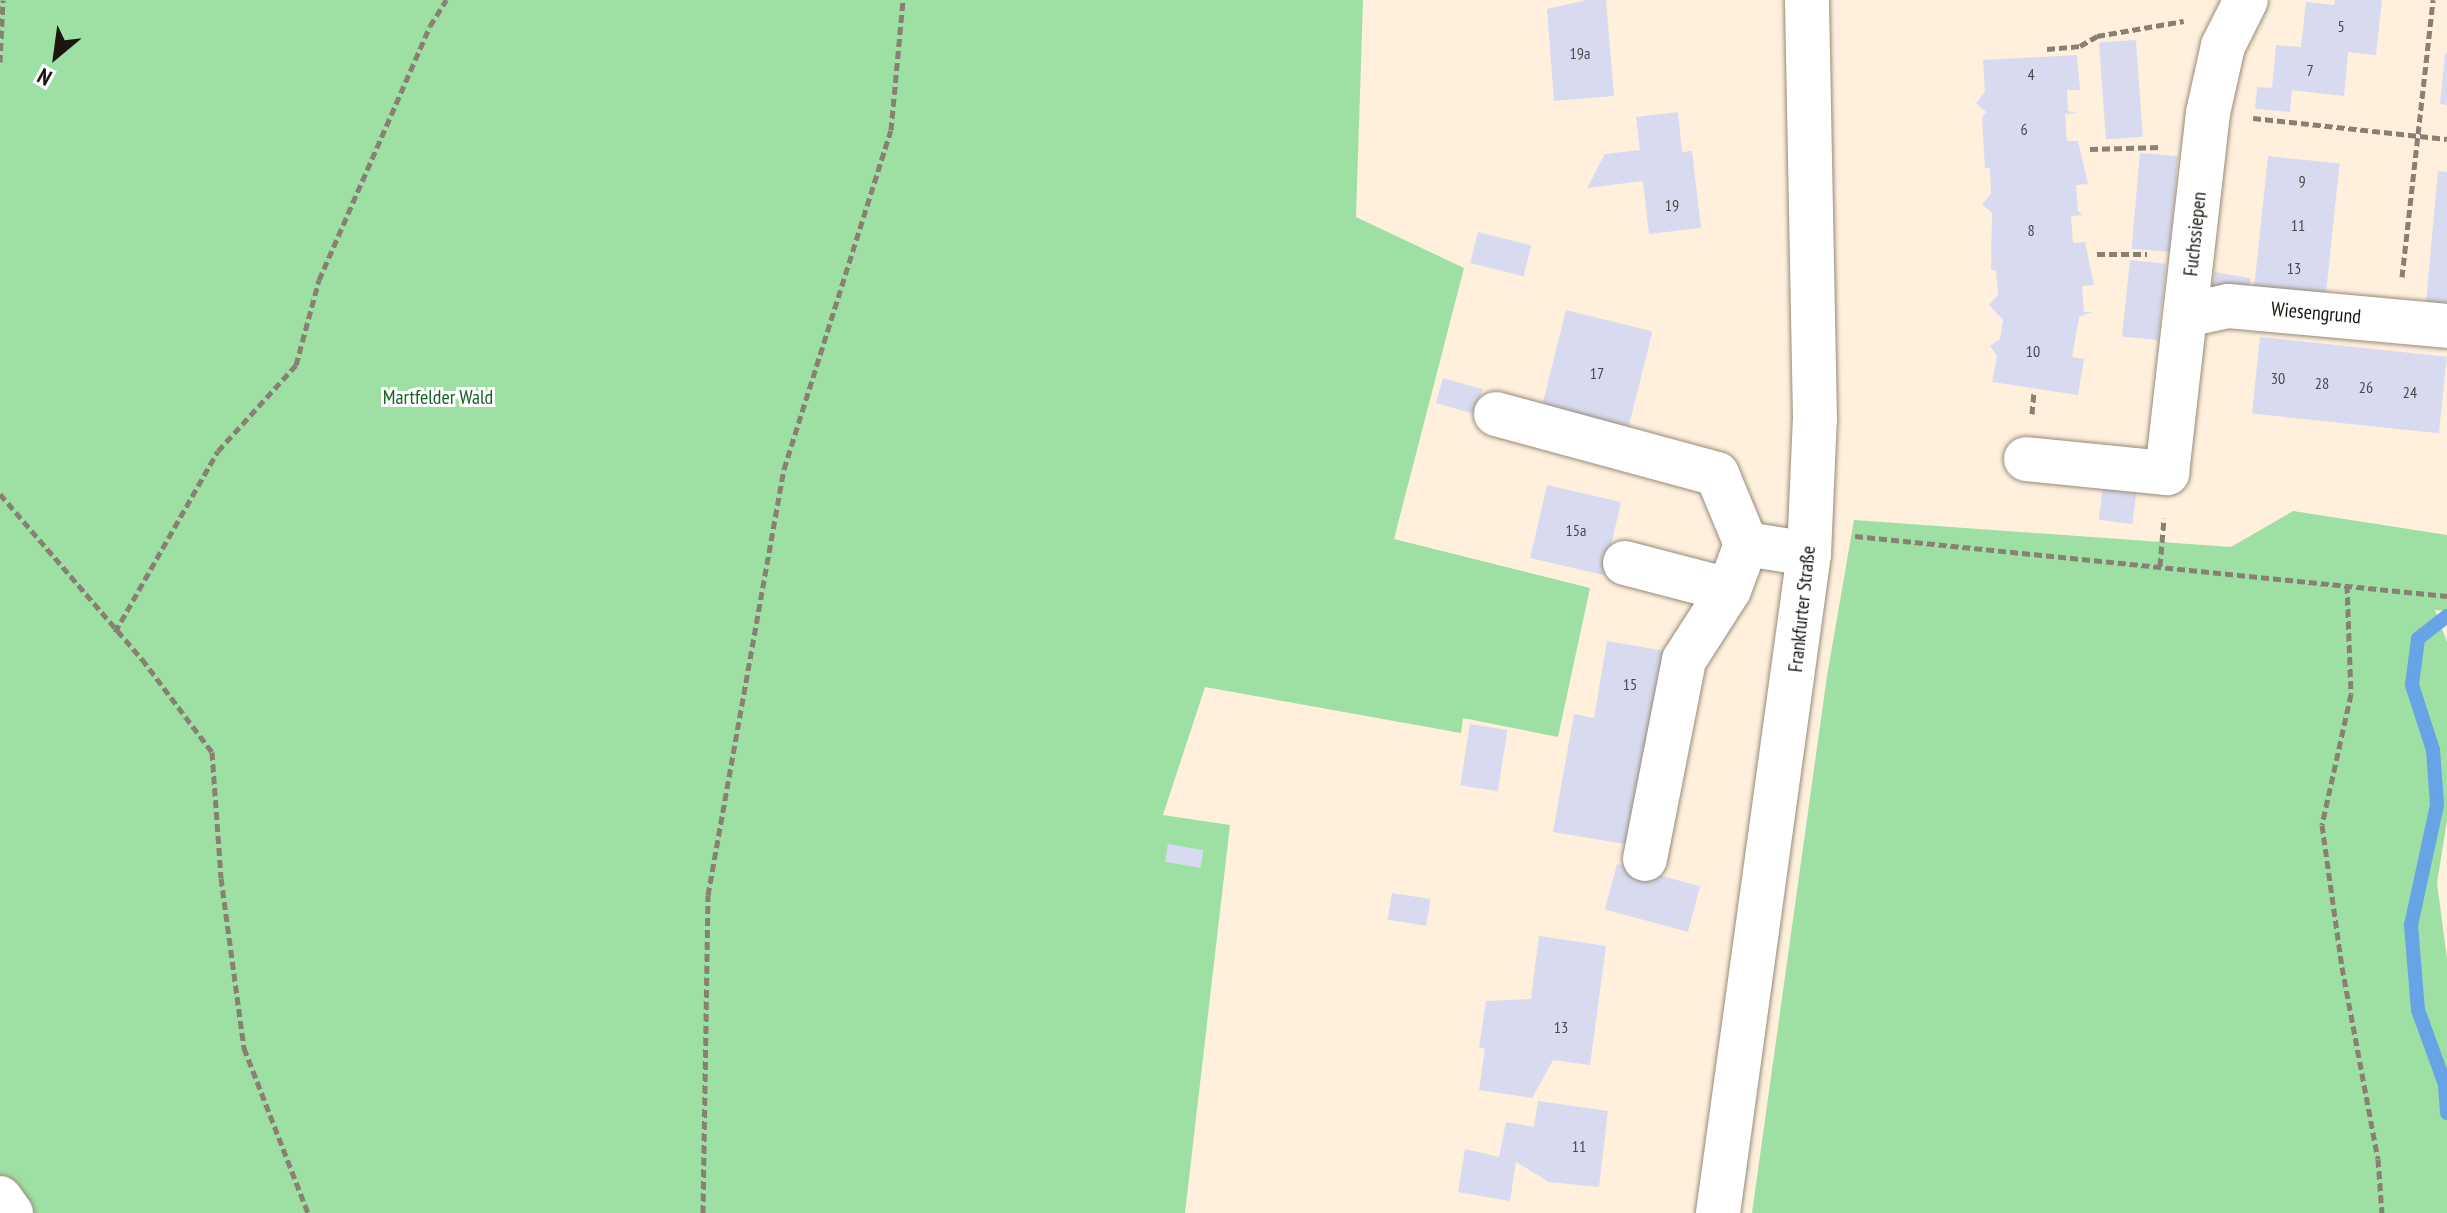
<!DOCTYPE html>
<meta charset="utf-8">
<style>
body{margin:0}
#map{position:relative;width:2447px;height:1213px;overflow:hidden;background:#fef0dd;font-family:"PT Sans Narrow",sans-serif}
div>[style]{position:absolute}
.green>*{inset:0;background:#9edfa3}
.stream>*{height:14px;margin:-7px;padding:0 7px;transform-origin:7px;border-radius:7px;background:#66a4e5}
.building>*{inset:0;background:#d8daef;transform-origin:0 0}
.path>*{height:5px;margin-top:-2.5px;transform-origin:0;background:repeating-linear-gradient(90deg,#898074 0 8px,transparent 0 12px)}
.roads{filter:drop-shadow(0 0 2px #968a78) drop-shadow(0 0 2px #968a78)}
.minor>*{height:44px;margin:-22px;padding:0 22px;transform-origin:22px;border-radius:22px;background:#fff}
.major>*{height:44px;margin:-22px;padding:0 22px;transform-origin:22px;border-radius:22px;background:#fff}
span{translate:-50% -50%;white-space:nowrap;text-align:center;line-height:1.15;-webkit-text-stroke:6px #fff;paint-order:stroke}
.number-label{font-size:16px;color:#4a4748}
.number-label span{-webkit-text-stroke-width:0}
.street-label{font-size:20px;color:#1b1610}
.park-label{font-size:20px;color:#186227}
.north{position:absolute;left:16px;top:16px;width:80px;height:80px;-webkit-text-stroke:6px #fff;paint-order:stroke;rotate:209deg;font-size:22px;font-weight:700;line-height:32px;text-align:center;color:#1b1610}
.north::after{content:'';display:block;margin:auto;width:28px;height:36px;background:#1b1610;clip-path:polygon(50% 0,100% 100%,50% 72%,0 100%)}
</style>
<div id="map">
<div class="green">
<div style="clip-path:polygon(0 0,1363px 0,1356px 217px,1464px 268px,1394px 539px,1590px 588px,1558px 737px,1463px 718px,1461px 733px,1205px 687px,1163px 815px,1230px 825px,1185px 1213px,30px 1213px,0 1179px)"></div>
<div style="clip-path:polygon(2293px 511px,2447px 535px,2447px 611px,2435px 610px,2447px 642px,2447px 820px,2437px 883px,2447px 959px,2447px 1213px,1752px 1213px,1827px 676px,1854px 520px,2231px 547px)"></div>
</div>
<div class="stream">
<div style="left:2447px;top:616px;width:37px;rotate:142deg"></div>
<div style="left:2418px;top:639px;width:46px;rotate:97.4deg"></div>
<div style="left:2412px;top:685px;width:68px;rotate:72.1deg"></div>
<div style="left:2433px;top:750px;width:55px;rotate:85.8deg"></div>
<div style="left:2437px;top:805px;width:123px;rotate:102.2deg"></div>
<div style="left:2411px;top:925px;width:85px;rotate:85.3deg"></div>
<div style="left:2418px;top:1010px;width:79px;rotate:70deg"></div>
<div style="left:2445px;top:1084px;width:29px;rotate:86deg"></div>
</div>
<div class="building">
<div style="clip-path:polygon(1587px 0,1606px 0,1614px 96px,1554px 101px,1547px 9px)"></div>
<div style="clip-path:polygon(2335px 0,2382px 0,2376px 55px,2348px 52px,2344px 96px,2292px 90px,2290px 112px,2255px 109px,2257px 87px,2272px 88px,2276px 45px,2301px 47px,2306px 2px,2334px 5px)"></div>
<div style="left:2136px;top:40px;width:97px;height:37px;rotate:86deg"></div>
<div style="clip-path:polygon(2445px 53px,2447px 53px,2447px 105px,2440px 104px)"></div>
<div style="clip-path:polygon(2077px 55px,2080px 90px,2067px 90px,2068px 111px,2077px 113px,2065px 114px,2067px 141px,2078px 141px,2088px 184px,2076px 185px,2078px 211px,2083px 215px,2071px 216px,2073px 243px,2085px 242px,2094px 285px,2082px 286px,2084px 312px,2092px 312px,2079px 317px,2072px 357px,2084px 359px,2078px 395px,1992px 382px,1997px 356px,1990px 346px,2000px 339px,2003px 320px,1989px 305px,1998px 295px,1996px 270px,1991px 270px,1992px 213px,1982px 204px,1991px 194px,1990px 168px,1985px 168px,1982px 118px,1986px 112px,1976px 103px,1985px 92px,1983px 60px)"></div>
<div style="clip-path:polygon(1678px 112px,1682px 152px,1692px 151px,1701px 228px,1649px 234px,1643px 181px,1587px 188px,1605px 154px,1640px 150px,1636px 117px)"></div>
<div style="left:2140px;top:153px;width:38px;height:96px;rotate:5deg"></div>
<div style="left:2268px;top:156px;width:72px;height:131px;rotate:6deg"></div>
<div style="clip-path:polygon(2438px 171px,2447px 172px,2447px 305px,2426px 303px)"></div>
<div style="left:1478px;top:232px;width:55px;height:32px;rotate:14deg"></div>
<div style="left:2130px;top:260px;width:36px;height:77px;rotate:6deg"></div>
<div style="left:2215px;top:272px;width:36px;height:19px;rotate:10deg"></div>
<div style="left:1566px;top:310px;width:89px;height:108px;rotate:14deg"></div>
<div style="left:2260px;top:337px;width:188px;height:77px;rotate:6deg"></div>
<div style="left:1443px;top:378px;width:41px;height:26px;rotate:16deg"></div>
<div style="left:1547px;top:485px;width:76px;height:75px;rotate:13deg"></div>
<div style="left:2103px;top:485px;width:34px;height:35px;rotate:7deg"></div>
<div style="clip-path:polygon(1607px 641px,1665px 651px,1631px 845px,1553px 832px,1574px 714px,1594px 718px)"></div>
<div style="left:1470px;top:724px;width:38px;height:62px;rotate:9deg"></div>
<div style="left:1168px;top:844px;width:36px;height:18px;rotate:10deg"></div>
<div style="left:1617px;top:864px;width:86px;height:47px;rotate:15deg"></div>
<div style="left:1392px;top:893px;width:39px;height:27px;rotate:9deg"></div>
<div style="clip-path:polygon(1539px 936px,1606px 946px,1590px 1065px,1553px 1060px,1532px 1098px,1479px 1090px,1485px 1049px,1479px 1047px,1486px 1001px,1531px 999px)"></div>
<div style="clip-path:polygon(1538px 1101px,1608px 1111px,1599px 1187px,1549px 1182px,1516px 1162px,1510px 1201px,1458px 1192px,1465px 1149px,1499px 1157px,1506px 1122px,1534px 1127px)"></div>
</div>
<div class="path">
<div style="left:2047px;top:49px;width:33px;rotate:-5deg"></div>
<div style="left:2080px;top:46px;width:20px;rotate:-30deg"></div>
<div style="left:2097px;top:36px;width:88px;rotate:-9.8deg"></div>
<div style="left:0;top:62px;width:62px;rotate:-87.2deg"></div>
<div style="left:2253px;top:118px;width:195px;rotate:6.2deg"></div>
<div style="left:2090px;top:149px;width:71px;rotate:-1.6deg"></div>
<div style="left:2097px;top:254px;width:50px"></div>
<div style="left:2402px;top:277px;width:279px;rotate:-83.6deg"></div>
<div style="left:2032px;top:414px;width:22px;rotate:-85deg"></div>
<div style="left:0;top:494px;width:218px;rotate:49.3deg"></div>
<div style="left:142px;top:659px;width:116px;rotate:53deg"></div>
<div style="left:212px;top:752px;width:126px;rotate:85.9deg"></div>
<div style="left:221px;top:878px;width:172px;rotate:82.3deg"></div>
<div style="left:244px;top:1048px;width:177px;rotate:68.8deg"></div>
<div style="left:1855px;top:536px;width:595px;rotate:5.79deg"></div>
<div style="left:2160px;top:566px;width:48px;rotate:-85.2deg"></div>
<div style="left:2347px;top:585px;width:109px;rotate:87.9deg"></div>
<div style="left:2351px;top:694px;width:134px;rotate:102.5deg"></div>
<div style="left:2322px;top:825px;width:143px;rotate:82deg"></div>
<div style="left:2342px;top:967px;width:195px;rotate:79.4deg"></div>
<div style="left:2378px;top:1159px;width:54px;rotate:85.8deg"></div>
<div style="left:115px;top:632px;width:208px;rotate:-60.4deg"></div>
<div style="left:218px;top:451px;width:116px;rotate:-47.8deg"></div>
<div style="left:296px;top:365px;width:88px;rotate:-74.9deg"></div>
<div style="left:319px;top:280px;width:277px;rotate:-66.4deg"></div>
<div style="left:430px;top:26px;width:31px;rotate:-58deg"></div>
<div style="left:703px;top:1213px;width:318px;rotate:-89.1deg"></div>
<div style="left:708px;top:895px;width:433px;rotate:-79.9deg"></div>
<div style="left:784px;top:469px;width:355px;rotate:-72.5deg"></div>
<div style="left:891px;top:130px;width:131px;rotate:-84.7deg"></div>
</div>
<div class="roads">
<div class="minor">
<div style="left:2186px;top:315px;width:43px;rotate:-12.1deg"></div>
<div style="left:2228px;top:306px;width:220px;rotate:5.2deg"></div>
<div style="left:1496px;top:414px;width:229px;rotate:15.2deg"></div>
<div style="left:1717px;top:474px;width:76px;rotate:67.5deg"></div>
<div style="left:1746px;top:544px;width:64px;rotate:9deg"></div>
<div style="left:2026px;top:459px;width:142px;rotate:5.7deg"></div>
<div style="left:2167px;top:473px;width:362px;rotate:-83.5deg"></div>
<div style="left:2208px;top:113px;width:69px;rotate:-77.4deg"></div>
<div style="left:2223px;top:46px;width:51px;rotate:-63.4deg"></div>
<div style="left:1625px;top:563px;width:107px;rotate:14.6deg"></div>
<div style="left:1645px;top:859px;width:203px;rotate:-78.9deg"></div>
<div style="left:1684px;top:660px;width:83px;rotate:-57.3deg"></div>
<div style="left:1729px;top:590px;width:49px;rotate:-69.7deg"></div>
<div style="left:0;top:1198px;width:19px;rotate:54deg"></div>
</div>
<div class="major">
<div style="left:1718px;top:1213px;width:665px;rotate:-82.14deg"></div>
<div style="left:1809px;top:554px;width:135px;rotate:-87.5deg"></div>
<div style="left:1815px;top:419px;width:419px;rotate:-91.1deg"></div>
</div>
</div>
<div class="number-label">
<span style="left:2341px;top:26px">5</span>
<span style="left:1580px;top:53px">19a</span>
<span style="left:2310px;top:70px">7</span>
<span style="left:2031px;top:74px">4</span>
<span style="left:2024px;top:129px">6</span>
<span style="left:2302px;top:181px">9</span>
<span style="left:1672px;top:205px">19</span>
<span style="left:2298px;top:225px">11</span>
<span style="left:2031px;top:230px">8</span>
<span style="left:2294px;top:268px">13</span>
<span style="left:2033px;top:351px">10</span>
<span style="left:1597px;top:373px">17</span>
<span style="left:2278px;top:378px">30</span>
<span style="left:2322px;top:383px">28</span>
<span style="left:2366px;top:387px">26</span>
<span style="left:2410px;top:392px">24</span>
<span style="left:1576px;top:530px">15a</span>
<span style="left:1630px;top:684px">15</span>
<span style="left:1561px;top:1027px">13</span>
<span style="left:1579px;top:1146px">11</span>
</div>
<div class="street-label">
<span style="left:2195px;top:234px;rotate:-84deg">Fuchssiepen</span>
<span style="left:2316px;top:313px;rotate:5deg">Wiesengrund</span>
<span style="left:1802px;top:609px;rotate:-84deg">Frankfurter Straße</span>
</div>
<div class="park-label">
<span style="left:438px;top:397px">Martfelder Wald</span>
</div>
<div class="north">N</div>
</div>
